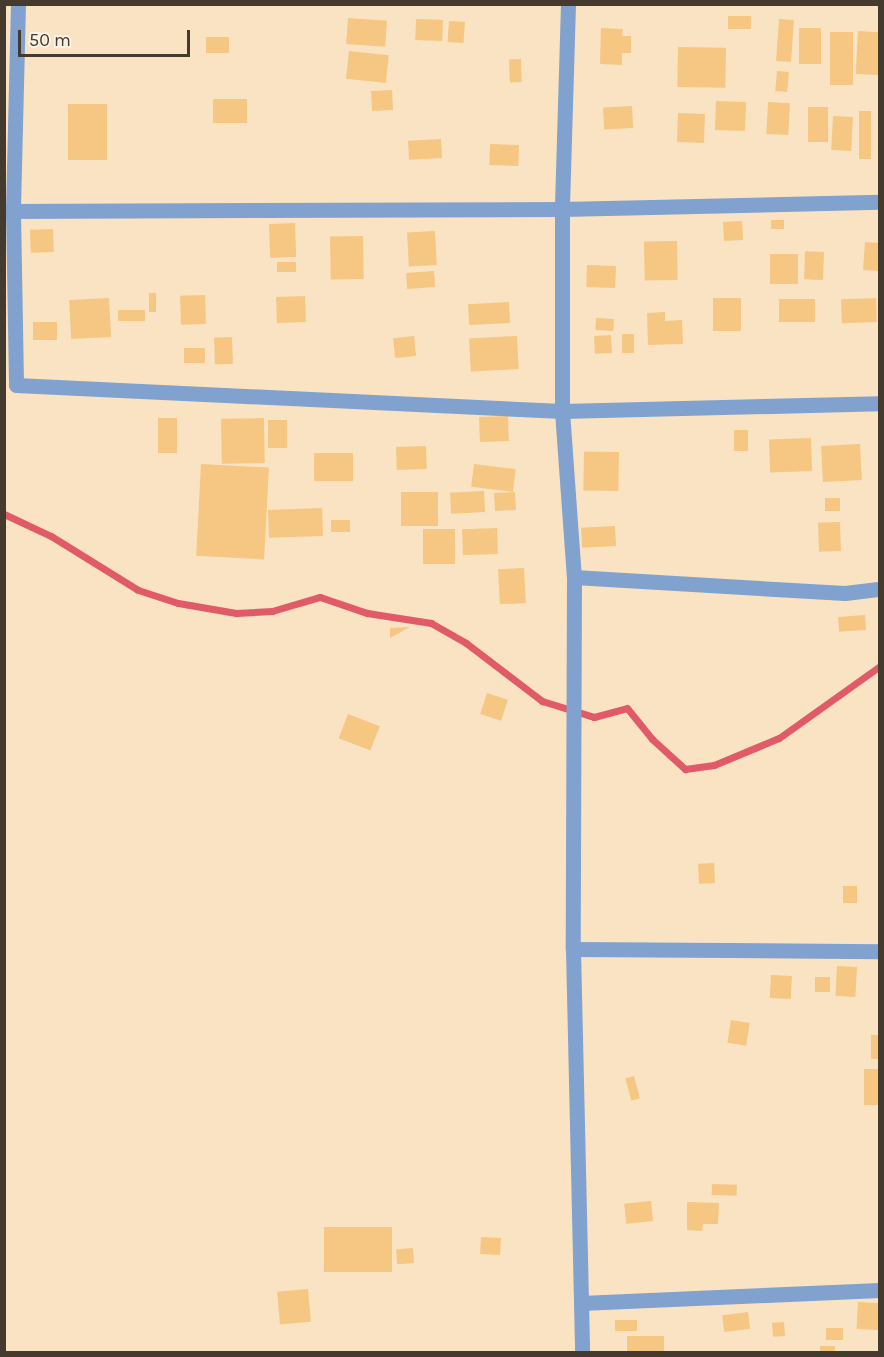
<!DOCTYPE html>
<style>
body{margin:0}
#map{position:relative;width:884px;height:1357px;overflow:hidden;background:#fae3c2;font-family:Karla,sans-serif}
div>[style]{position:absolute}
.stream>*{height:7px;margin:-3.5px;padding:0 3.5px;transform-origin:3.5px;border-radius:3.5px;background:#e15a68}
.building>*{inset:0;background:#f5c782;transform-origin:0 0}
.minor>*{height:15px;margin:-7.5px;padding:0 7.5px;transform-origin:7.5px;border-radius:7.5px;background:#81a1ce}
.tertiary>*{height:15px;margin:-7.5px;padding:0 7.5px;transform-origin:7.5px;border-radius:7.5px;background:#81a1ce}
span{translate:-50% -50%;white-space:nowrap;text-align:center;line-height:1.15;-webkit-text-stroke:4.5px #fcf2e5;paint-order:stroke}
.frame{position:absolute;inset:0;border:6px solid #443b2e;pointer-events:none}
.scale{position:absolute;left:18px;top:30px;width:172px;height:27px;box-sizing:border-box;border:3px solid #443b2e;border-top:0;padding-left:8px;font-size:18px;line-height:21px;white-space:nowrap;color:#443b2e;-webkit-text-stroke:4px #fcf2e5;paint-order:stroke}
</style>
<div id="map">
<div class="stream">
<div style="left:4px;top:514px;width:52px;rotate:25.1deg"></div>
<div style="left:51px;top:536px;width:102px;rotate:31.8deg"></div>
<div style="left:138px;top:590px;width:42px;rotate:18deg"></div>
<div style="left:178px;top:603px;width:59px;rotate:9.8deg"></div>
<div style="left:236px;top:613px;width:36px;rotate:-3deg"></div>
<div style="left:272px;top:611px;width:50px;rotate:-16.3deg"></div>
<div style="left:320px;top:597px;width:50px;rotate:18.8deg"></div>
<div style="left:367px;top:613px;width:65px;rotate:8.9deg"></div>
<div style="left:431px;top:623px;width:40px;rotate:29.7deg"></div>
<div style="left:466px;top:643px;width:96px;rotate:37.3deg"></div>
<div style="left:542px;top:701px;width:54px;rotate:17.1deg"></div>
<div style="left:594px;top:717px;width:34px;rotate:-15deg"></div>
<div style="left:627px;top:708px;width:40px;rotate:51deg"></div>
<div style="left:652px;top:739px;width:45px;rotate:42.3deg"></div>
<div style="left:685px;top:769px;width:29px;rotate:-8deg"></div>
<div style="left:714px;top:765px;width:70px;rotate:-22.6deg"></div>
<div style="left:779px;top:738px;width:124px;rotate:-35.5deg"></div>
</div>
<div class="building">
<div style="left:728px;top:16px;width:23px;height:13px"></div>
<div style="left:348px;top:18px;width:39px;height:26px;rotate:4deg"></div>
<div style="left:416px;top:19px;width:27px;height:21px;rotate:2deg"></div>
<div style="left:779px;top:19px;width:15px;height:42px;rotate:4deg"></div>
<div style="left:449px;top:21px;width:16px;height:21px;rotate:4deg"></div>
<div style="clip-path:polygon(601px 28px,623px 29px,622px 36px,631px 36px,631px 53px,622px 53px,622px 65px,600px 64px)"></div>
<div style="left:799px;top:28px;width:22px;height:36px"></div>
<div style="left:858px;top:31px;width:22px;height:43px;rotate:3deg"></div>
<div style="left:830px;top:32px;width:23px;height:53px"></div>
<div style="left:206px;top:37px;width:23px;height:16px"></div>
<div style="left:678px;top:47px;width:48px;height:40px;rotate:1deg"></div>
<div style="left:349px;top:51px;width:40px;height:28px;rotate:6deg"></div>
<div style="left:521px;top:59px;width:23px;height:12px;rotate:88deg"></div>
<div style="left:777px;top:71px;width:12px;height:20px;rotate:5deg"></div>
<div style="left:392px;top:90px;width:20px;height:21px;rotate:87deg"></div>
<div style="left:247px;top:99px;width:24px;height:34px;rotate:90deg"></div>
<div style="left:716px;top:101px;width:30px;height:29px;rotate:2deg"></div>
<div style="left:768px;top:102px;width:22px;height:32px;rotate:3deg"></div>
<div style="left:68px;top:104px;width:39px;height:56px"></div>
<div style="left:632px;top:106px;width:22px;height:29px;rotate:87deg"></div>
<div style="left:808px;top:107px;width:20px;height:35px"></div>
<div style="left:859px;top:111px;width:12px;height:48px"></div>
<div style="left:678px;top:113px;width:27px;height:29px;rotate:2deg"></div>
<div style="left:833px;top:116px;width:20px;height:34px;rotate:3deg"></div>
<div style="left:441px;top:139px;width:19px;height:33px;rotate:87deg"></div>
<div style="left:490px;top:144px;width:29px;height:21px;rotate:2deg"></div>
<div style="left:784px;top:220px;width:9px;height:13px;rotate:90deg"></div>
<div style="left:742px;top:221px;width:19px;height:19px;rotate:87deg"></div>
<div style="left:295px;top:223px;width:34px;height:26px;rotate:88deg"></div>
<div style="left:53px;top:229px;width:23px;height:23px;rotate:88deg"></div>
<div style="left:435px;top:231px;width:34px;height:28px;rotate:87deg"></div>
<div style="left:363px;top:236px;width:43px;height:33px;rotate:89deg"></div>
<div style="left:677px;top:241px;width:39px;height:33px;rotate:89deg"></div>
<div style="left:865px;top:242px;width:15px;height:28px;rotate:4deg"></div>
<div style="left:824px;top:252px;width:28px;height:19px;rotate:92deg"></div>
<div style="left:770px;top:254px;width:28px;height:30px"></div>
<div style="left:296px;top:262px;width:10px;height:19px;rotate:90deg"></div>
<div style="left:587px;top:265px;width:29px;height:22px;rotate:2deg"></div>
<div style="left:434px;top:271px;width:16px;height:28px;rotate:86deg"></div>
<div style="left:149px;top:293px;width:7px;height:19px"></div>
<div style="left:205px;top:295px;width:29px;height:25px;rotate:88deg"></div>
<div style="left:305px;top:296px;width:26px;height:29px;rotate:88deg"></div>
<div style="left:109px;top:298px;width:39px;height:40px;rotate:87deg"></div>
<div style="left:713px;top:298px;width:28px;height:33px"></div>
<div style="left:876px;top:298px;width:24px;height:35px;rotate:88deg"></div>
<div style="left:779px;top:299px;width:36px;height:23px"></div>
<div style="left:509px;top:302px;width:21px;height:41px;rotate:87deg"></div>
<div style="left:145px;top:310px;width:11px;height:27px;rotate:90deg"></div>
<div style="clip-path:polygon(665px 312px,665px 321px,682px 320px,683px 344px,648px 345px,647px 313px)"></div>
<div style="left:596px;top:318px;width:18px;height:12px;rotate:3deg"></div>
<div style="left:57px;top:322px;width:18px;height:24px;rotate:90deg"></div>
<div style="left:622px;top:334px;width:12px;height:19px"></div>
<div style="left:611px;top:335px;width:18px;height:17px;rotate:87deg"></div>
<div style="left:414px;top:336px;width:20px;height:21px;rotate:84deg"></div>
<div style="left:517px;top:336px;width:33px;height:48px;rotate:87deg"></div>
<div style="left:232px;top:337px;width:27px;height:18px;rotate:88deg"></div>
<div style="left:205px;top:348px;width:15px;height:21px;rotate:90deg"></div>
<div style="left:508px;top:416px;width:25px;height:29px;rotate:88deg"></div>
<div style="left:158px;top:418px;width:19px;height:35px"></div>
<div style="left:264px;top:418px;width:45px;height:43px;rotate:89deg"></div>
<div style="left:268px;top:420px;width:19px;height:28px"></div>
<div style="left:734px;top:430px;width:14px;height:21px"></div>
<div style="left:811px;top:438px;width:33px;height:42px;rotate:88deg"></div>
<div style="left:860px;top:444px;width:36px;height:39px;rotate:87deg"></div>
<div style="left:426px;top:446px;width:23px;height:30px;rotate:88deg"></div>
<div style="left:619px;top:452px;width:39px;height:35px;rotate:91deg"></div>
<div style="left:314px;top:453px;width:39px;height:28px"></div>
<div style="left:201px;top:464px;width:68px;height:92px;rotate:3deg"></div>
<div style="left:474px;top:464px;width:42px;height:23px;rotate:7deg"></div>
<div style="left:484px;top:491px;width:21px;height:34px;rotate:87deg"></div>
<div style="left:401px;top:492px;width:37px;height:34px"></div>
<div style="left:515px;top:492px;width:18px;height:21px;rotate:87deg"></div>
<div style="left:825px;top:498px;width:15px;height:13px"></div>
<div style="left:322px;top:508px;width:28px;height:54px;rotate:88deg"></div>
<div style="left:350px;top:520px;width:12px;height:19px;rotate:90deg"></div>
<div style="left:840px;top:522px;width:29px;height:22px;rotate:88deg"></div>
<div style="left:615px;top:526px;width:20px;height:34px;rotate:87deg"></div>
<div style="left:497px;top:528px;width:26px;height:35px;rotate:88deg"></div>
<div style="left:423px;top:529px;width:32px;height:35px"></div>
<div style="left:524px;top:568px;width:35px;height:26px;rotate:87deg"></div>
<div style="left:865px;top:615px;width:15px;height:27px;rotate:86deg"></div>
<div style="clip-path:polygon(410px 627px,390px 638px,390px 628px)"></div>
<div style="left:487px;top:693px;width:22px;height:22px;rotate:18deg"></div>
<div style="left:348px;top:714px;width:34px;height:26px;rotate:21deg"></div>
<div style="left:714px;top:863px;width:20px;height:16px;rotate:87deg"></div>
<div style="left:843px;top:886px;width:14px;height:17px"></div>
<div style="left:837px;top:966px;width:20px;height:30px;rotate:3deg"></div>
<div style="left:771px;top:975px;width:21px;height:23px;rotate:3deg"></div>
<div style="left:815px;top:977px;width:15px;height:15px"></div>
<div style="left:731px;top:1020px;width:19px;height:23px;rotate:9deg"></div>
<div style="left:871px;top:1035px;width:9px;height:24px"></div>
<div style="left:864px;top:1069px;width:16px;height:36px"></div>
<div style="left:634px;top:1076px;width:23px;height:9px;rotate:75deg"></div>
<div style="left:712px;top:1184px;width:25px;height:11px;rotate:2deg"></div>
<div style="left:651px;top:1201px;width:20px;height:27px;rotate:84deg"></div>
<div style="clip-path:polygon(687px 1202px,719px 1203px,718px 1224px,703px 1224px,702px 1231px,687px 1230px)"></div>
<div style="left:392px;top:1227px;width:45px;height:68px;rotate:90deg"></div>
<div style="left:481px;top:1237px;width:20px;height:17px;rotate:3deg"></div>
<div style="left:413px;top:1248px;width:15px;height:17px;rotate:86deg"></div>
<div style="left:308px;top:1289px;width:33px;height:31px;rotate:85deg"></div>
<div style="left:858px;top:1302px;width:22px;height:27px;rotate:3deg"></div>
<div style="left:748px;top:1312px;width:17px;height:26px;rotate:83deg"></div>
<div style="left:637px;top:1320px;width:11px;height:22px;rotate:90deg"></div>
<div style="left:784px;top:1322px;width:14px;height:12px;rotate:86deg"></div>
<div style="left:826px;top:1328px;width:17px;height:12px"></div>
<div style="left:627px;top:1336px;width:37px;height:16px"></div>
<div style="left:820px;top:1346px;width:15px;height:6px"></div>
</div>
<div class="minor">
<div style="left:18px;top:4px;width:207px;rotate:91.4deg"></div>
<div style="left:13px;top:211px;width:174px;rotate:89deg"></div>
<div style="left:16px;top:385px;width:547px;rotate:2.73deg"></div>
<div style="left:562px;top:411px;width:318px;rotate:-1.4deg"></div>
<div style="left:4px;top:211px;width:558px;rotate:-0.21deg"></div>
<div style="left:562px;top:209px;width:318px;rotate:-1.3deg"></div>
<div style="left:574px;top:577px;width:271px;rotate:3.4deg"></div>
<div style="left:845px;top:593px;width:35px;rotate:-7deg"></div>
<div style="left:573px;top:949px;width:307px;rotate:0.4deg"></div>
<div style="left:581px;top:1303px;width:299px;rotate:-2.5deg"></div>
</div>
<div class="tertiary">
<div style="left:568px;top:4px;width:205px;rotate:91.7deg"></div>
<div style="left:562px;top:209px;width:202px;rotate:90deg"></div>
<div style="left:562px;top:411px;width:166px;rotate:85.9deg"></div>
<div style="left:574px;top:577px;width:372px;rotate:90.2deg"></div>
<div style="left:573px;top:949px;width:403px;rotate:88.7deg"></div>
</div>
<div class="frame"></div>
<div class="scale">50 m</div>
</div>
